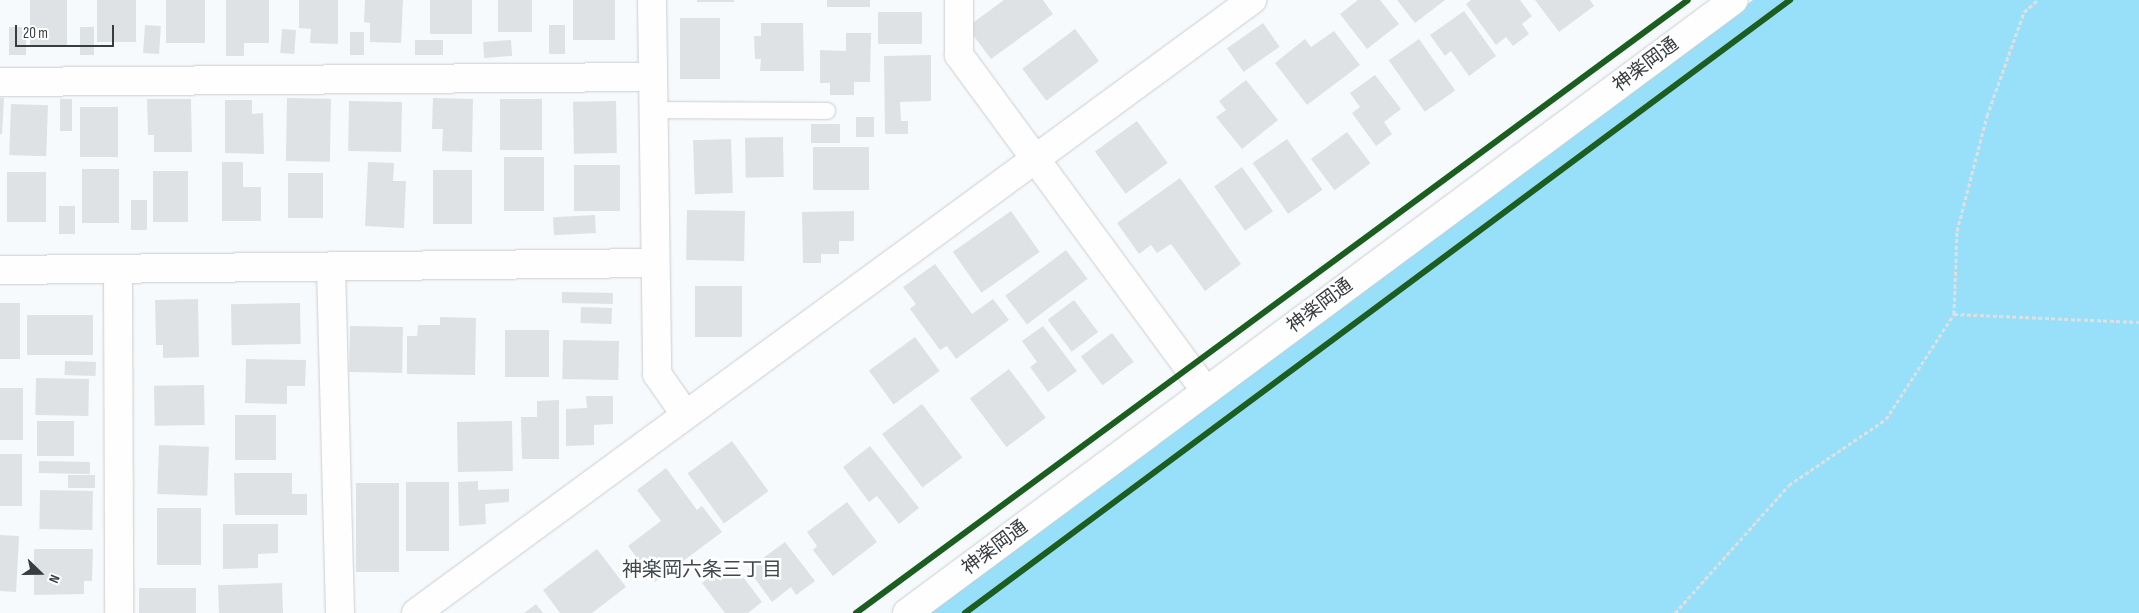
<!DOCTYPE html>
<meta charset="utf-8">
<style>
body{margin:0}
#map{position:relative;width:2139px;height:613px;overflow:hidden;background:#f7fafc;font-family:"Sofia Sans Condensed","Noto Sans JP",sans-serif}
div>[style]{position:absolute}
.forest>*{inset:0;background:#98e0f9}
.building>*{inset:0;background:#dfe2e5;transform-origin:0 0}
.path>*{height:3px;margin-top:-1.5px;transform-origin:0;background:repeating-linear-gradient(90deg,#dee0e1 0 4px,transparent 0 6.5px)}
.roads{filter:drop-shadow(0 0 1px #cacdcf) drop-shadow(0 0 1px #cacdcf)}
.lane>*{height:16px;margin:-8px;padding:0 8px;transform-origin:8px;border-radius:8px;background:#fefeff}
.street>*{height:28px;margin:-14px;padding:0 14px;transform-origin:14px;border-radius:14px;background:#fefeff}
.secondary>*{height:28px;margin:-14px;padding:0 14px;transform-origin:14px;border-radius:14px;background:#fefeff}
.cycleway>*{height:6px;margin:-3px;padding:0 3px;transform-origin:3px;border-radius:3px;background:#1b5e20}
span{translate:-50% -50%;white-space:nowrap;text-align:center;line-height:1.15;-webkit-text-stroke:5px #fff;paint-order:stroke}
.street-label{font-size:19px;color:#383d3f}
.neighbourhood-label{font-size:20px;color:#3f494e}
.north{position:absolute;left:15px;top:548px;width:50px;height:50px;-webkit-text-stroke:4px #fff;paint-order:stroke;rotate:112deg;font-size:14px;font-weight:700;line-height:20px;text-align:center;color:#383d3f}
.north::after{content:'';display:block;margin:auto;width:18px;height:22px;background:#383d3f;clip-path:polygon(50% 0,100% 100%,50% 72%,0 100%)}
.scale{position:absolute;left:15px;top:25px;width:99px;height:22px;box-sizing:border-box;border:2px solid #383d3f;border-top:0;padding-left:6px;font-size:15px;line-height:18px;white-space:nowrap;color:#383d3f;-webkit-text-stroke:4px #fff;paint-order:stroke}
</style>
<div id="map">
<div class="forest">
<div style="clip-path:polygon(1753px 0,2139px 0,2139px 613px,927px 613px)"></div>
</div>
<div class="building">
<div style="left:30px;top:0;width:37px;height:46px"></div>
<div style="left:97px;top:0;width:39px;height:42px"></div>
<div style="left:166px;top:0;width:39px;height:43px"></div>
<div style="clip-path:polygon(226px 0,269px 0,269px 43px,244px 43px,244px 56px,226px 56px)"></div>
<div style="clip-path:polygon(299px 0,338px 0,338px 44px,310px 43px,311px 29px,299px 28px)"></div>
<div style="clip-path:polygon(365px 0,403px 0,401px 43px,370px 42px,370px 23px,364px 22px)"></div>
<div style="left:430px;top:0;width:42px;height:34px"></div>
<div style="left:498px;top:0;width:34px;height:32px"></div>
<div style="left:573px;top:0;width:42px;height:40px"></div>
<div style="left:697px;top:0;width:37px;height:2px"></div>
<div style="left:827px;top:0;width:43px;height:7px"></div>
<div style="clip-path:polygon(1004px 0,1043px 0,1053px 14px,991px 59px,967px 27px)"></div>
<div style="clip-path:polygon(1358px 0,1380px 0,1399px 24px,1367px 49px,1340px 14px)"></div>
<div style="clip-path:polygon(1397px 0,1445px 0,1415px 23px)"></div>
<div style="clip-path:polygon(1471px 0,1520px 0,1532px 16px,1522px 24px,1529px 34px,1513px 46px,1506px 37px,1496px 45px,1466px 4px)"></div>
<div style="clip-path:polygon(1535px 0,1590px 0,1594px 6px,1559px 32px)"></div>
<div style="clip-path:polygon(1464px 11px,1496px 56px,1469px 76px,1451px 51px,1445px 56px,1430px 35px)"></div>
<div style="left:922px;top:12px;width:32px;height:44px;rotate:90deg"></div>
<div style="left:720px;top:18px;width:61px;height:40px;rotate:90deg"></div>
<div style="clip-path:polygon(761px 23px,803px 23px,804px 71px,760px 71px,761px 59px,755px 59px,754px 36px,761px 36px)"></div>
<div style="left:1263px;top:23px;width:29px;height:44px;rotate:55deg"></div>
<div style="left:145px;top:25px;width:16px;height:28px;rotate:4deg"></div>
<div style="left:549px;top:25px;width:16px;height:29px"></div>
<div style="left:9px;top:27px;width:17px;height:28px"></div>
<div style="left:80px;top:27px;width:14px;height:28px"></div>
<div style="left:282px;top:29px;width:14px;height:24px;rotate:4deg"></div>
<div style="left:1075px;top:29px;width:40px;height:66px;rotate:53deg"></div>
<div style="clip-path:polygon(1334px 31px,1360px 65px,1307px 105px,1275px 63px,1305px 39px,1311px 47px)"></div>
<div style="left:350px;top:32px;width:14px;height:23px"></div>
<div style="clip-path:polygon(846px 33px,871px 33px,870px 82px,854px 82px,854px 95px,830px 95px,830px 83px,820px 83px,820px 50px,846px 51px)"></div>
<div style="left:1419px;top:39px;width:63px;height:37px;rotate:55deg"></div>
<div style="left:443px;top:40px;width:15px;height:28px;rotate:90deg"></div>
<div style="left:511px;top:40px;width:16px;height:28px;rotate:86deg"></div>
<div style="clip-path:polygon(931px 55px,931px 101px,900px 102px,901px 121px,908px 121px,908px 134px,885px 134px,884px 56px)"></div>
<div style="clip-path:polygon(1375px 75px,1401px 109px,1384px 122px,1392px 134px,1376px 146px,1352px 113px,1360px 107px,1350px 93px)"></div>
<div style="clip-path:polygon(1246px 80px,1278px 120px,1242px 149px,1216px 117px,1226px 110px,1219px 101px)"></div>
<div style="clip-path:polygon(0 98px,4px 98px,2px 134px,0 134px)"></div>
<div style="left:287px;top:98px;width:44px;height:63px;rotate:1deg"></div>
<div style="clip-path:polygon(433px 98px,473px 99px,472px 152px,442px 151px,443px 129px,432px 129px)"></div>
<div style="left:60px;top:99px;width:12px;height:32px"></div>
<div style="clip-path:polygon(147px 99px,191px 99px,192px 152px,154px 152px,154px 135px,148px 135px)"></div>
<div style="left:500px;top:99px;width:42px;height:51px"></div>
<div style="clip-path:polygon(225px 100px,252px 100px,252px 114px,263px 113px,264px 154px,225px 153px)"></div>
<div style="left:349px;top:101px;width:53px;height:50px;rotate:1deg"></div>
<div style="left:616px;top:101px;width:52px;height:43px;rotate:89deg"></div>
<div style="left:11px;top:104px;width:37px;height:51px;rotate:2deg"></div>
<div style="left:80px;top:107px;width:38px;height:50px"></div>
<div style="left:856px;top:117px;width:18px;height:20px"></div>
<div style="left:1137px;top:121px;width:52px;height:52px;rotate:54deg"></div>
<div style="left:811px;top:124px;width:29px;height:19px"></div>
<div style="left:1347px;top:132px;width:39px;height:45px;rotate:53deg"></div>
<div style="left:783px;top:137px;width:40px;height:38px;rotate:89deg"></div>
<div style="left:731px;top:139px;width:54px;height:38px;rotate:88deg"></div>
<div style="left:1287px;top:139px;width:62px;height:42px;rotate:55deg"></div>
<div style="left:813px;top:147px;width:56px;height:43px"></div>
<div style="left:544px;top:157px;width:54px;height:40px;rotate:90deg"></div>
<div style="clip-path:polygon(222px 162px,243px 162px,243px 187px,261px 187px,261px 221px,222px 221px)"></div>
<div style="clip-path:polygon(368px 162px,394px 163px,393px 181px,406px 181px,404px 228px,365px 226px)"></div>
<div style="left:620px;top:165px;width:46px;height:46px;rotate:90deg"></div>
<div style="left:1242px;top:167px;width:54px;height:34px;rotate:55deg"></div>
<div style="left:82px;top:169px;width:37px;height:54px"></div>
<div style="left:472px;top:170px;width:54px;height:39px;rotate:90deg"></div>
<div style="left:153px;top:171px;width:35px;height:51px"></div>
<div style="left:46px;top:172px;width:50px;height:39px;rotate:90deg"></div>
<div style="left:288px;top:173px;width:35px;height:45px"></div>
<div style="clip-path:polygon(1180px 178px,1241px 264px,1205px 291px,1171px 244px,1157px 253px,1151px 245px,1139px 254px,1117px 223px)"></div>
<div style="left:131px;top:200px;width:16px;height:30px"></div>
<div style="left:59px;top:206px;width:16px;height:28px"></div>
<div style="left:687px;top:210px;width:58px;height:50px;rotate:1deg"></div>
<div style="clip-path:polygon(854px 211px,854px 241px,839px 241px,839px 254px,821px 254px,821px 263px,803px 263px,802px 212px)"></div>
<div style="left:1011px;top:211px;width:50px;height:71px;rotate:55deg"></div>
<div style="left:595px;top:215px;width:18px;height:42px;rotate:87deg"></div>
<div style="left:1066px;top:250px;width:36px;height:76px;rotate:53deg"></div>
<div style="clip-path:polygon(935px 264px,972px 314px,993px 299px,1009px 320px,956px 359px,947px 346px,940px 350px,910px 309px,916px 304px,903px 287px)"></div>
<div style="left:695px;top:286px;width:47px;height:51px"></div>
<div style="left:562px;top:292px;width:51px;height:11px;rotate:1deg"></div>
<div style="clip-path:polygon(198px 299px,199px 357px,163px 358px,163px 345px,156px 345px,155px 300px)"></div>
<div style="left:1074px;top:300px;width:40px;height:33px;rotate:53deg"></div>
<div style="left:0;top:303px;width:20px;height:56px"></div>
<div style="left:300px;top:303px;width:41px;height:69px;rotate:89deg"></div>
<div style="left:581px;top:307px;width:31px;height:16px;rotate:2deg"></div>
<div style="left:27px;top:315px;width:66px;height:40px"></div>
<div style="clip-path:polygon(440px 317px,476px 318px,475px 375px,407px 374px,407px 336px,417px 336px,418px 325px,440px 325px)"></div>
<div style="left:350px;top:326px;width:53px;height:46px;rotate:1deg"></div>
<div style="clip-path:polygon(1043px 326px,1077px 371px,1048px 392px,1030px 367px,1037px 362px,1022px 341px)"></div>
<div style="left:549px;top:330px;width:47px;height:44px;rotate:90deg"></div>
<div style="left:1112px;top:333px;width:36px;height:39px;rotate:53deg"></div>
<div style="left:915px;top:337px;width:42px;height:57px;rotate:54deg"></div>
<div style="left:563px;top:340px;width:56px;height:39px;rotate:1deg"></div>
<div style="clip-path:polygon(246px 359px,306px 360px,305px 386px,287px 386px,287px 404px,245px 403px)"></div>
<div style="left:65px;top:361px;width:31px;height:14px;rotate:2deg"></div>
<div style="left:1009px;top:369px;width:61px;height:49px;rotate:53deg"></div>
<div style="left:36px;top:378px;width:53px;height:37px;rotate:1deg"></div>
<div style="left:204px;top:385px;width:40px;height:50px;rotate:89deg"></div>
<div style="left:0;top:388px;width:23px;height:52px"></div>
<div style="clip-path:polygon(586px 396px,613px 396px,613px 424px,594px 425px,594px 445px,566px 446px,566px 409px,587px 408px)"></div>
<div style="clip-path:polygon(559px 400px,559px 459px,522px 459px,521px 417px,537px 417px,537px 401px)"></div>
<div style="left:922px;top:404px;width:67px;height:50px;rotate:53deg"></div>
<div style="left:235px;top:415px;width:41px;height:45px"></div>
<div style="left:37px;top:421px;width:37px;height:35px"></div>
<div style="left:512px;top:421px;width:50px;height:55px;rotate:89deg"></div>
<div style="left:732px;top:441px;width:62px;height:55px;rotate:54deg"></div>
<div style="left:159px;top:445px;width:50px;height:49px;rotate:2deg"></div>
<div style="clip-path:polygon(870px 446px,919px 508px,899px 524px,877px 496px,869px 502px,843px 467px)"></div>
<div style="left:0;top:454px;width:22px;height:52px"></div>
<div style="left:39px;top:461px;width:51px;height:12px;rotate:1deg"></div>
<div style="clip-path:polygon(666px 468px,697px 510px,702px 506px,722px 532px,655px 582px,628px 546px,661px 521px,637px 490px)"></div>
<div style="clip-path:polygon(234px 473px,292px 473px,292px 494px,307px 494px,307px 515px,235px 515px)"></div>
<div style="left:95px;top:475px;width:13px;height:27px;rotate:90deg"></div>
<div style="clip-path:polygon(478px 481px,478px 490px,509px 489px,509px 502px,485px 504px,486px 524px,459px 526px,458px 482px)"></div>
<div style="left:406px;top:482px;width:43px;height:69px"></div>
<div style="left:356px;top:483px;width:43px;height:89px"></div>
<div style="left:40px;top:490px;width:53px;height:39px;rotate:1deg"></div>
<div style="clip-path:polygon(847px 502px,877px 542px,833px 576px,813px 550px,817px 546px,807px 532px)"></div>
<div style="left:157px;top:508px;width:44px;height:57px"></div>
<div style="clip-path:polygon(223px 524px,278px 524px,278px 553px,258px 554px,258px 568px,223px 569px)"></div>
<div style="left:0;top:535px;width:19px;height:56px;rotate:3deg"></div>
<div style="clip-path:polygon(785px 542px,815px 581px,796px 595px,791px 587px,772px 602px,748px 569px)"></div>
<div style="clip-path:polygon(34px 549px,93px 549px,92px 581px,84px 581px,84px 594px,34px 595px)"></div>
<div style="clip-path:polygon(597px 549px,626px 587px,592px 613px,560px 613px,543px 590px)"></div>
<div style="clip-path:polygon(731px 561px,762px 602px,748px 613px,725px 613px,702px 583px)"></div>
<div style="left:282px;top:583px;width:30px;height:64px;rotate:88deg"></div>
<div style="left:139px;top:588px;width:57px;height:25px"></div>
<div style="clip-path:polygon(536px 604px,543px 613px,524px 613px)"></div>
</div>
<div class="path">
<div style="left:1954px;top:314px;width:185px;rotate:2.5deg"></div>
<div style="left:1675px;top:613px;width:171px;rotate:-48.3deg"></div>
<div style="left:1789px;top:485px;width:117px;rotate:-34.2deg"></div>
<div style="left:1886px;top:419px;width:125px;rotate:-57.1deg"></div>
<div style="left:1954px;top:314px;width:83px;rotate:-87.9deg"></div>
<div style="left:1957px;top:231px;width:119px;rotate:-75.4deg"></div>
<div style="left:1987px;top:116px;width:110px;rotate:-70.4deg"></div>
<div style="left:2024px;top:12px;width:18px;rotate:-41deg"></div>
</div>
<div class="roads">
<div class="lane">
<div style="left:653px;top:110px;width:174px;rotate:0.3deg"></div>
</div>
<div class="street">
<div style="left:652px;top:0;width:374px;rotate:89.2deg"></div>
<div style="left:657px;top:374px;width:49px;rotate:55deg"></div>
<div style="left:959px;top:0;width:55px;rotate:90deg"></div>
<div style="left:959px;top:55px;width:417px;rotate:53.7deg"></div>
<div style="left:0;top:82px;width:653px;rotate:-0.44deg"></div>
<div style="left:331px;top:268px;width:345px;rotate:88.5deg"></div>
<div style="left:118px;top:269px;width:344px;rotate:89.8deg"></div>
<div style="left:0;top:270px;width:655px;rotate:-0.61deg"></div>
<div style="left:416px;top:613px;width:1037px;rotate:-36.25deg"></div>
</div>
<div class="secondary">
<div style="left:907px;top:613px;width:1029px;rotate:-36.55deg"></div>
</div>
</div>
<div class="cycleway">
<div style="left:856px;top:613px;width:1033px;rotate:-36.38deg"></div>
<div style="left:965px;top:613px;width:1028px;rotate:-36.61deg"></div>
</div>
<div class="street-label">
<span style="left:1646px;top:65px;rotate:-37deg">神楽岡通</span>
<span style="left:1320px;top:306px;rotate:-37deg">神楽岡通</span>
<span style="left:995px;top:548px;rotate:-37deg">神楽岡通</span>
</div>
<div class="neighbourhood-label">
<span style="left:702px;top:570px">神楽岡六条三丁目</span>
</div>
<div class="north">N</div>
<div class="scale">20 m</div>
</div>
